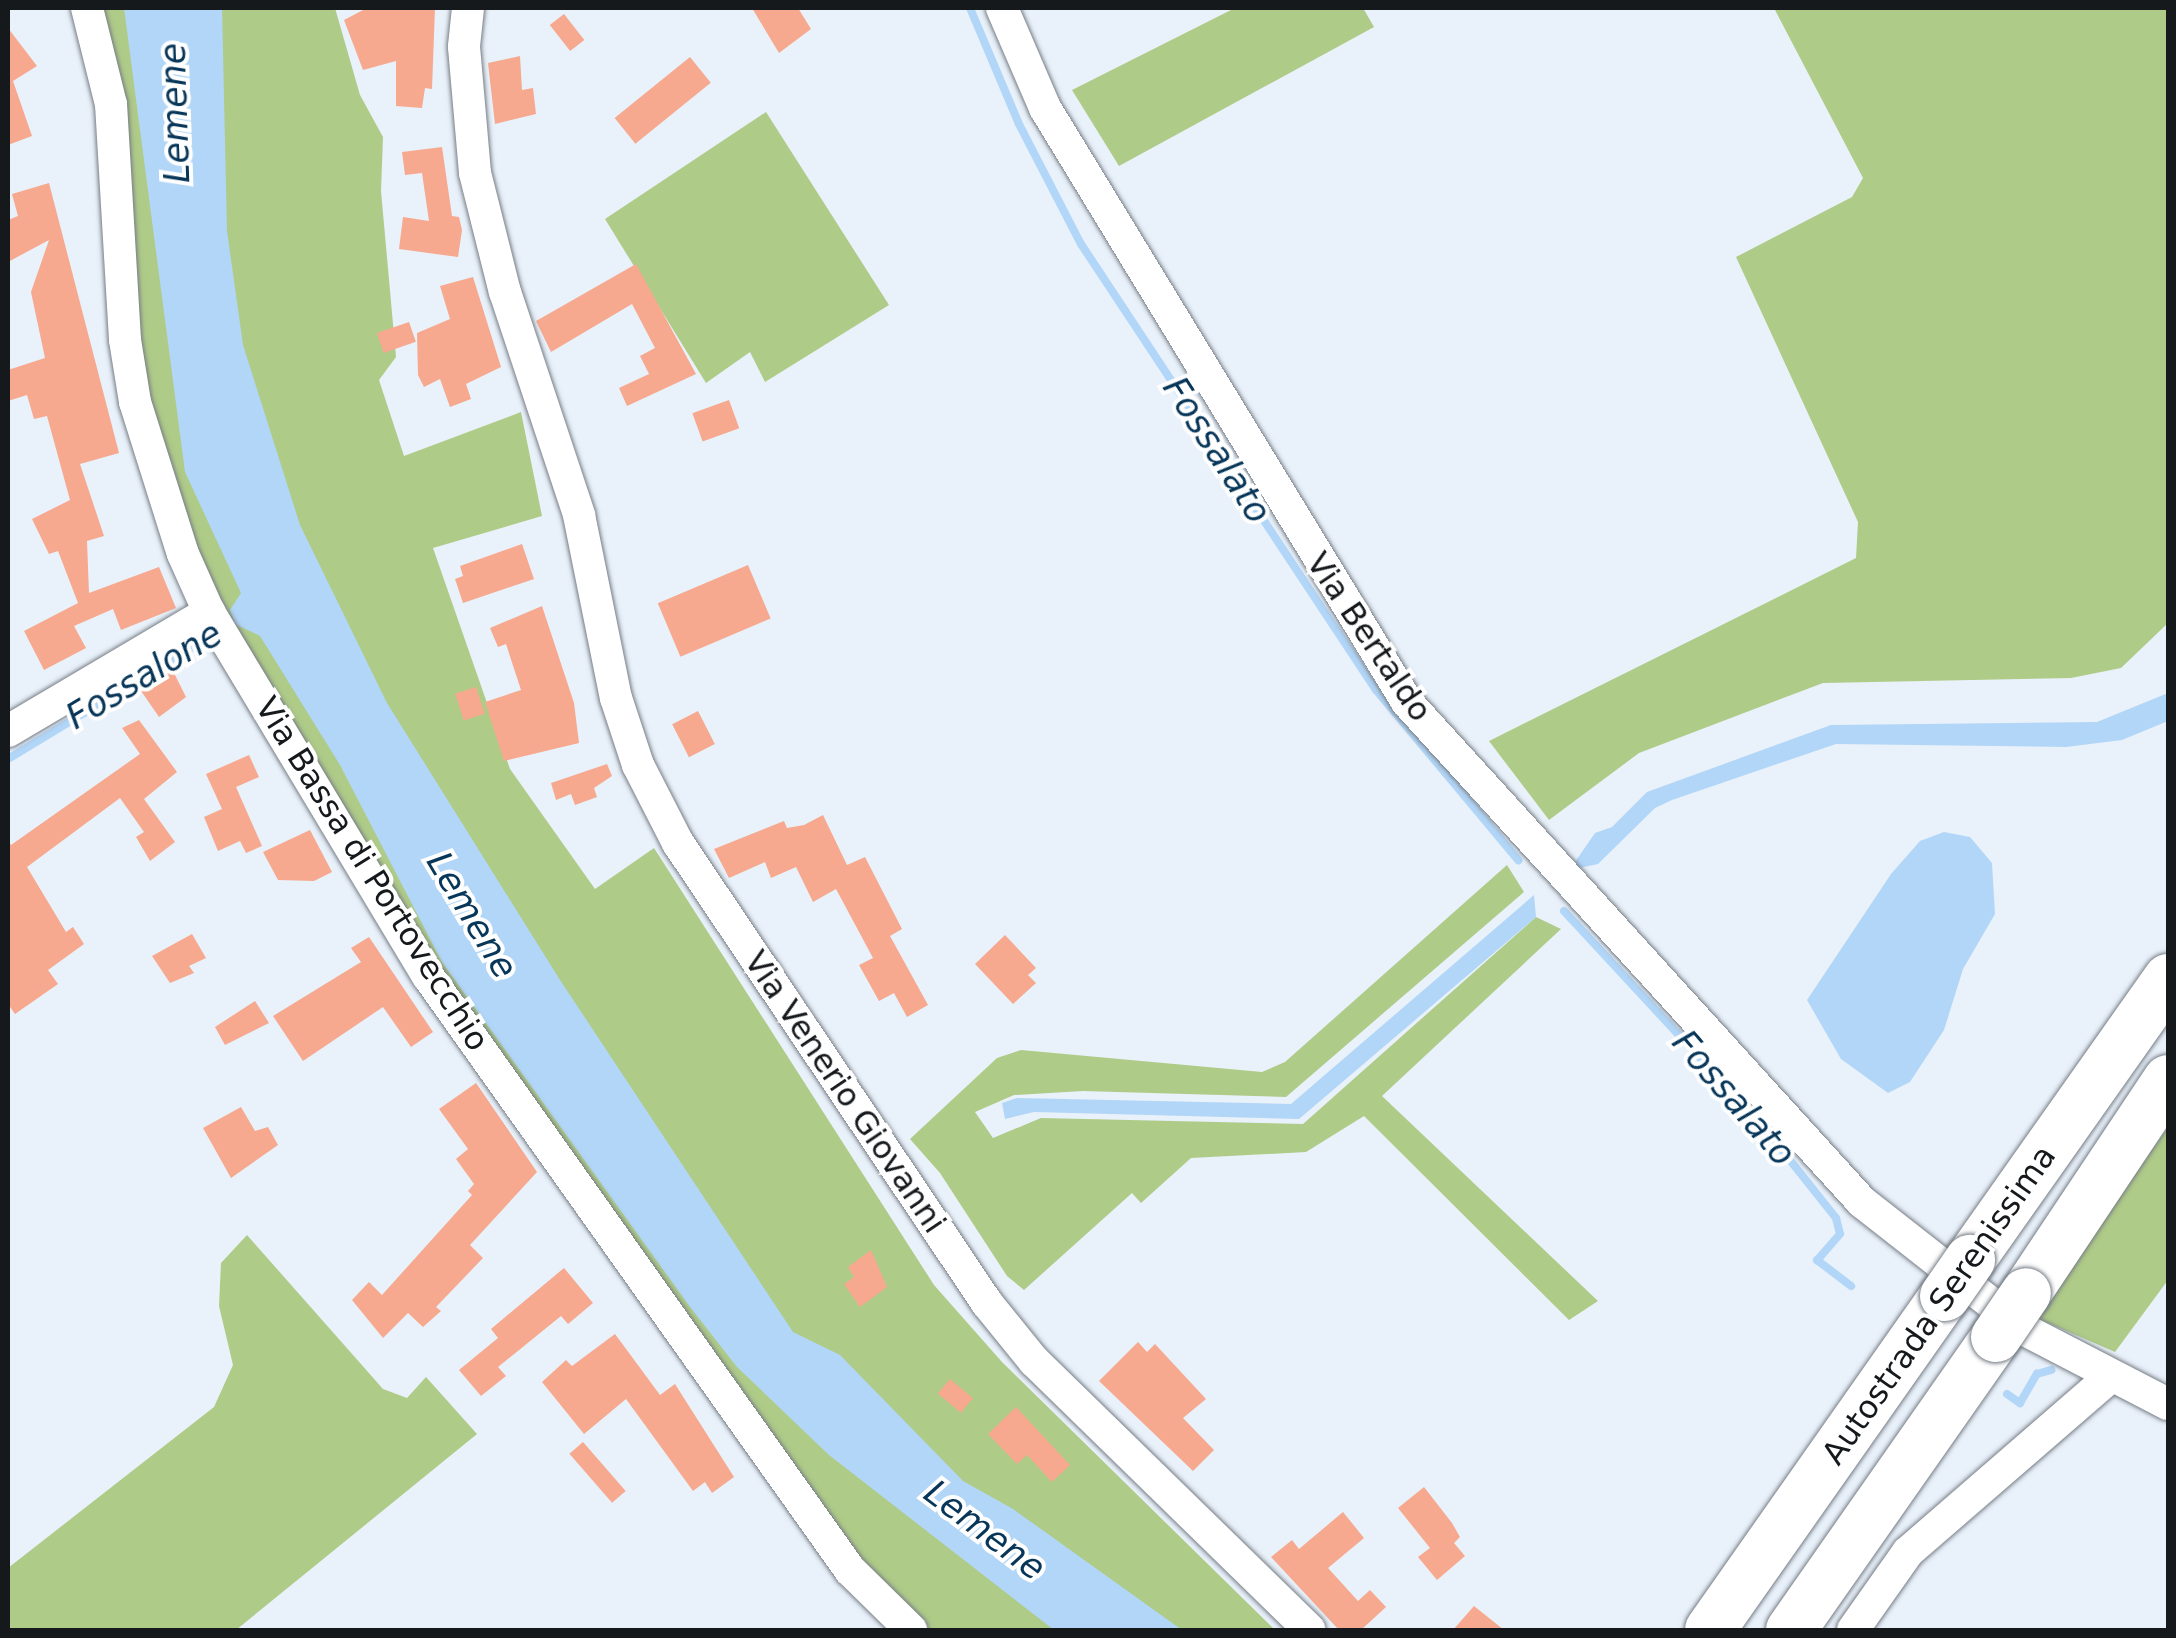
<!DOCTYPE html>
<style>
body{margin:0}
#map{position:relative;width:2176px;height:1638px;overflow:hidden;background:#e9f1fa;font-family:"DejaVu Sans",sans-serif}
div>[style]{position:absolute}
.green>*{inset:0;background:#afcb88}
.water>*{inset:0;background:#b2d6f7}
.stream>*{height:8px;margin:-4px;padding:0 4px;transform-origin:4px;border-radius:4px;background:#b2d6f7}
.building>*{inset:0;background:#f6a98e;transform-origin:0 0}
.roads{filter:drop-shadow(0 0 2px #767d85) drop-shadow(0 0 2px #767d85)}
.minor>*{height:32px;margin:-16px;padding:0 16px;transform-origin:16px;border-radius:16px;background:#fff}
.highway>*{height:50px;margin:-25px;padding:0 25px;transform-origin:25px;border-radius:25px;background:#fff}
.bridges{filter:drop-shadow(0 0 2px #767d85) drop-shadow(0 0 2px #767d85)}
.highway-bridge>*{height:50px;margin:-25px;padding:0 25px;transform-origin:25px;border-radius:25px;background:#fff}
span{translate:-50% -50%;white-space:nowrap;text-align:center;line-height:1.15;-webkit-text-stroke:8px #fff;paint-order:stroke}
.street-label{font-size:32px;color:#16191c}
.water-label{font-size:35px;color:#073659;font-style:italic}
.frame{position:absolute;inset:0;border:10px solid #16191c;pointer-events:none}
</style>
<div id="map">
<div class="green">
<div style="clip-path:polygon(103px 8px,335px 8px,360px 95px,383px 137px,381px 191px,396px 357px,379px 380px,404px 456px,521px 412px,542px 516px,433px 548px,510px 769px,595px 889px,654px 848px,934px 1285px,1002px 1362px,1275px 1630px,922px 1630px,896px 1607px,518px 1096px,222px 614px,184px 530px,149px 405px)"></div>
<div style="clip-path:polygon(1235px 8px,1363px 8px,1374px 27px,1119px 166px,1072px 90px)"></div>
<div style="clip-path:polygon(1779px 8px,2168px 8px,2168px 623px,2121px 668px,2071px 678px,1823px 683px,1639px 753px,1549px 820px,1489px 741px,1856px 558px,1858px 522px,1736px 257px,1852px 197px,1863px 178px,1775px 10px)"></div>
<div style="clip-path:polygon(766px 112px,889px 305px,765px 382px,750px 352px,706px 383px,605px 219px)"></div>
<div style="clip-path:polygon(1507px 865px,1524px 892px,1286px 1097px,1083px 1091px,1014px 1095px,975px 1112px,993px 1138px,1041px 1118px,1303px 1124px,1536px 917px,1561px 929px,1382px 1096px,1598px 1301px,1569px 1320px,1364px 1116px,1306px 1152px,1191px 1158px,1141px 1203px,1132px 1193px,1024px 1290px,1007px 1276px,940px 1173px,910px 1139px,997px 1058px,1021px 1050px,1262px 1072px,1285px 1062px)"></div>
<div style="clip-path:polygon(2168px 1127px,2168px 1280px,2115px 1352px,2034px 1317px)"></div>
<div style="clip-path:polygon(247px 1235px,383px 1389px,407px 1398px,426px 1377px,477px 1434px,236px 1630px,8px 1630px,8px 1568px,214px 1407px,233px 1365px,219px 1306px,221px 1263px)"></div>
</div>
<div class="water">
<div style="clip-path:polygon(124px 8px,222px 8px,227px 231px,243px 345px,300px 525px,387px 703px,560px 980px,793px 1332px,840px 1355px,963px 1481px,1013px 1509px,1182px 1630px,1054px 1630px,829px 1455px,737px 1367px,690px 1307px,442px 962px,340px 765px,260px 636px,235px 624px,230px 610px,241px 593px,185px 472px)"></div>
<div style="clip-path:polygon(2168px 693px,2168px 721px,2122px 740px,2066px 747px,1836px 744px,1672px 800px,1655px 808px,1598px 864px,1579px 868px,1575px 862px,1595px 833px,1612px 827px,1647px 792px,1831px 725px,2097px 722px)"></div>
<div style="clip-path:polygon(1944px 832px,1970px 837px,1992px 863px,1995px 914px,1963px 969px,1944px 1030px,1910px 1082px,1888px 1093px,1841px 1059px,1807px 1000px,1891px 874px,1920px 841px)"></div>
<div style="clip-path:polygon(1534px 895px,1536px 917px,1299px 1119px,1034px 1112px,1005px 1119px,1002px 1103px,1017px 1098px,1291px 1104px)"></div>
</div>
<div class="stream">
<div style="left:970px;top:8px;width:126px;rotate:67.1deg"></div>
<div style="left:1019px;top:124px;width:135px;rotate:62.7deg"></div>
<div style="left:1081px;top:244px;width:535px;rotate:56.52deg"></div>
<div style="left:1376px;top:690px;width:222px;rotate:50.1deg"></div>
<div style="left:8px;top:759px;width:240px;rotate:-31.2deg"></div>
<div style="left:1564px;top:911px;width:292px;rotate:47.2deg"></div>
<div style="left:1762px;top:1125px;width:119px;rotate:51.5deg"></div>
<div style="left:1836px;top:1218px;width:16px;rotate:76deg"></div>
<div style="left:1840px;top:1234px;width:35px;rotate:131deg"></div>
<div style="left:1817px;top:1260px;width:43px;rotate:37.4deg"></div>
<div style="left:2007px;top:1394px;width:16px;rotate:35deg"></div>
<div style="left:2020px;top:1403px;width:34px;rotate:-60deg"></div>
<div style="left:2037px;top:1374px;width:15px;rotate:-16deg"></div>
</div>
<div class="building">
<div style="clip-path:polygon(367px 8px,435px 8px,432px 89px,425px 88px,422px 108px,396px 106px,396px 61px,363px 70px,344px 20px)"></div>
<div style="clip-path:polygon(752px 8px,798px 8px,811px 29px,779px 53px)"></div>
<div style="left:564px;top:14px;width:33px;height:18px;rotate:52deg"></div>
<div style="clip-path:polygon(8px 28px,37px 66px,13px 81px,32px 136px,8px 145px)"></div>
<div style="clip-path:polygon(520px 56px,522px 90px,533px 88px,536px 114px,495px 124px,488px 63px)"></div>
<div style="left:690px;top:57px;width:33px;height:97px;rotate:51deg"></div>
<div style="clip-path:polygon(442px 147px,452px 216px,459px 217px,462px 230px,458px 257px,399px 249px,403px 217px,429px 221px,422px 173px,405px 175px,402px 152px)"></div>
<div style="clip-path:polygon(49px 183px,119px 453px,80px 464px,104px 536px,87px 541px,89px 593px,159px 567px,176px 608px,121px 630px,113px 609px,74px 626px,86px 648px,44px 670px,24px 631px,78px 603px,58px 551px,49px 554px,32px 519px,70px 500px,47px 416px,34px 419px,27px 395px,8px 401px,8px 370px,45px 358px,31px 292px,49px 240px,8px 262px,8px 220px,18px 216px,12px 194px)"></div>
<div style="clip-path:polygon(636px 264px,696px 374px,627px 406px,619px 388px,649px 374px,640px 356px,655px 348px,632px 304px,551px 352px,536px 321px)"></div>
<div style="clip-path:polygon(473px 277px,501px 367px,466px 384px,471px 399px,450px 407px,440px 379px,424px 387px,418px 375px,417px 333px,450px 319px,440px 286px)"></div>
<div style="left:409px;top:322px;width:21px;height:34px;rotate:71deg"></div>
<div style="left:729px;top:400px;width:30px;height:39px;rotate:70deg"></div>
<div style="clip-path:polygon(522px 544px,534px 579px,463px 603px,455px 579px,463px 576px,460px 566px)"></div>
<div style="left:748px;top:565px;width:58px;height:98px;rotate:67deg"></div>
<div style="clip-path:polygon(542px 606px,574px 703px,579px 743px,504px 761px,485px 702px,521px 690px,506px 644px,498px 647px,490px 628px)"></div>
<div style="clip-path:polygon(170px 665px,186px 697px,159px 717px,139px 688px)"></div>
<div style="left:476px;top:687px;width:28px;height:22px;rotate:72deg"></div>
<div style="left:698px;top:711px;width:37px;height:29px;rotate:63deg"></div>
<div style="clip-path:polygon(139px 720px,177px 772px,144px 799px,175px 842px,150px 861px,136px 837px,144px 832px,120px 798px,27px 867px,66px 932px,73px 927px,84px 944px,48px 970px,58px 984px,15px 1014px,8px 1004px,8px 840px,11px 845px,140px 754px,122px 728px)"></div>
<div style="clip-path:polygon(249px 755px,259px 777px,236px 787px,262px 846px,246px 853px,240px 841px,218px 851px,204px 817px,222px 809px,206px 774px)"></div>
<div style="clip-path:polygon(607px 764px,612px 776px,594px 788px,597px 797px,575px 805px,571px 794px,556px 800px,551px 783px)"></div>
<div style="clip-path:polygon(823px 815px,847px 865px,865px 857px,902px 929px,890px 936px,928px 1005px,907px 1017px,894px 993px,879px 1001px,859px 965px,873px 958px,836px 889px,813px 902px,796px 867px,771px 878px,765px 862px,729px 878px,714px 849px,784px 821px,787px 828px,804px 825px)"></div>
<div style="clip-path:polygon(310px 830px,332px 872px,314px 881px,278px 880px,263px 852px)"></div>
<div style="clip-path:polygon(192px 934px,206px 958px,189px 966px,194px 973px,170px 983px,152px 956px)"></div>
<div style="clip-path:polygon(1005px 935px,1036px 968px,1028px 975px,1036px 983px,1013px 1004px,975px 964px)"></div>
<div style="clip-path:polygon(369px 937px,433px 1032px,411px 1047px,383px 1007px,303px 1061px,273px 1016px,361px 962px,351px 948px)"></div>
<div style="clip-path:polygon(255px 1001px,269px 1023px,225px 1045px,215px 1027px)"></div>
<div style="clip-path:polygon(476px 1083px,537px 1172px,470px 1245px,483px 1258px,436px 1307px,441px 1311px,423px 1327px,408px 1313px,383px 1338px,352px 1300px,369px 1282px,382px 1295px,472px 1195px,468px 1191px,474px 1184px,456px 1159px,468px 1149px,439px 1109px)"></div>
<div style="clip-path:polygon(241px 1107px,255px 1131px,268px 1127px,278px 1145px,231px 1178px,203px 1128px)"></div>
<div style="clip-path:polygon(871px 1250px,887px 1287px,860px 1307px,844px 1284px,854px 1277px,848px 1267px)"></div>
<div style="clip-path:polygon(564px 1268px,593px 1303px,568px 1324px,561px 1316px,498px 1367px,506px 1376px,481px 1396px,459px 1370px,498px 1338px,491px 1329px)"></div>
<div style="clip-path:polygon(615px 1334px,660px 1395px,675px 1384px,734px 1477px,712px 1493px,705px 1482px,693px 1491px,626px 1399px,584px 1434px,542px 1382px,566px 1360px,572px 1366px)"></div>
<div style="clip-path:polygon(1138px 1342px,1147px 1352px,1155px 1344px,1206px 1399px,1183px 1418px,1214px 1450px,1193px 1471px,1099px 1381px)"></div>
<div style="left:950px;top:1379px;width:30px;height:19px;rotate:40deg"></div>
<div style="clip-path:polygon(1016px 1407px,1070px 1465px,1052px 1482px,1027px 1455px,1017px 1464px,988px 1434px)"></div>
<div style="left:583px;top:1442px;width:65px;height:18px;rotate:49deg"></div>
<div style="clip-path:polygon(1424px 1487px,1452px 1523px,1460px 1537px,1454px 1543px,1465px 1556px,1437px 1580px,1418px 1557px,1430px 1548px,1398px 1508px)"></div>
<div style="clip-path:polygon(1343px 1512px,1364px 1538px,1328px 1568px,1358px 1601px,1370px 1590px,1386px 1607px,1361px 1630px,1339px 1630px,1271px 1557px,1292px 1540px,1299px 1549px)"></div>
<div style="clip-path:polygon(1474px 1606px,1504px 1630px,1453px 1630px)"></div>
</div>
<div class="roads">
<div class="minor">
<div style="left:87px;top:8px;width:99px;rotate:76deg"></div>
<div style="left:111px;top:104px;width:236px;rotate:86.6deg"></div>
<div style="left:125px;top:340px;width:63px;rotate:80.8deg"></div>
<div style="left:135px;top:402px;width:159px;rotate:72.5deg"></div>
<div style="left:183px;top:554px;width:64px;rotate:65.9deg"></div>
<div style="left:209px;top:612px;width:425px;rotate:59deg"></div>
<div style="left:428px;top:976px;width:729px;rotate:54.61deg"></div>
<div style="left:850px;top:1570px;width:86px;rotate:44.5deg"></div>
<div style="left:468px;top:8px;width:39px;rotate:96deg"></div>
<div style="left:464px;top:47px;width:126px;rotate:85deg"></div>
<div style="left:475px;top:173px;width:123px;rotate:75.9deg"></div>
<div style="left:505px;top:292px;width:235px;rotate:71.6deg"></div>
<div style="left:579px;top:515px;width:187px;rotate:78.6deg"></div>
<div style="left:616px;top:698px;width:71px;rotate:71.8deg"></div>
<div style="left:638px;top:765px;width:88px;rotate:62.9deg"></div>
<div style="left:678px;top:843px;width:554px;rotate:56.11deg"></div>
<div style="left:987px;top:1303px;width:75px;rotate:51deg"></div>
<div style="left:1034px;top:1361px;width:385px;rotate:44.3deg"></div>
<div style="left:1002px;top:8px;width:109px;rotate:66.7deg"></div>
<div style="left:1045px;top:108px;width:696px;rotate:58.64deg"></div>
<div style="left:1407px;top:702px;width:676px;rotate:47.7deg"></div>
<div style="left:1862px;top:1202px;width:207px;rotate:38.1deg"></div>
<div style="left:2025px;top:1330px;width:161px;rotate:27.4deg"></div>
<div style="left:8px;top:731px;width:234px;rotate:-30.6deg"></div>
<div style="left:1853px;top:1630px;width:95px;rotate:-54.8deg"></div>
<div style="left:1908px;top:1552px;width:267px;rotate:-40.9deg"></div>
</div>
<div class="highway">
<div style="left:1970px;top:1260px;width:344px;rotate:-54.8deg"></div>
<div style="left:2026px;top:1293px;width:256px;rotate:-56.3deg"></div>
<div style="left:1710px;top:1630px;width:408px;rotate:-54.9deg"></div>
<div style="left:1791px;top:1630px;width:358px;rotate:-55deg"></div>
</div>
</div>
<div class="bridges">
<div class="highway-bridge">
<div style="left:1945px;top:1296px;width:44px;rotate:-55.2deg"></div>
<div style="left:1996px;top:1337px;width:53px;rotate:-55.7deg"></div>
</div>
</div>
<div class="street-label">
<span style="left:1369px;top:637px;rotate:56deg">Via Bertaldo</span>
<span style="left:372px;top:874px;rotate:58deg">Via Bassa di Portovecchio</span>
<span style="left:845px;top:1092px;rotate:56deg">Via Venerio Giovanni</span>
<span style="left:1939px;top:1305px;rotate:-55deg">Autostrada Serenissima</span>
</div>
<div class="water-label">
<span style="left:175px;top:113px;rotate:-92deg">Lemene</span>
<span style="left:1217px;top:450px;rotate:57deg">Fossalato</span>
<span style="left:144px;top:675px;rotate:-31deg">Fossalone</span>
<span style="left:472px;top:915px;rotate:59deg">Lemene</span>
<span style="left:1734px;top:1098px;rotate:49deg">Fossalato</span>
<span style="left:985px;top:1530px;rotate:37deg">Lemene</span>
</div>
<div class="frame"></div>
</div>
